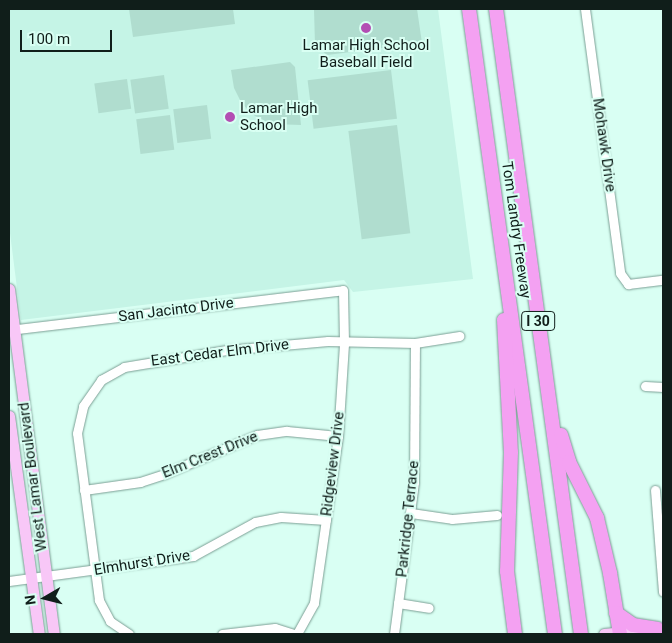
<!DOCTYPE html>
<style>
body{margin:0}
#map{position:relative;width:672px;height:643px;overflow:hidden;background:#d9fff3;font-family:Roboto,sans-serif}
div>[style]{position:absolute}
.built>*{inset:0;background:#c5f4e6}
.green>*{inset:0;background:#b0ddcf;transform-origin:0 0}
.roads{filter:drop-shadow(0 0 1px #7b9f94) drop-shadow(0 0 1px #7b9f94)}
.minor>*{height:9px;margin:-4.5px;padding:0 4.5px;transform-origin:4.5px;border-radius:4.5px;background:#fff}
.major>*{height:11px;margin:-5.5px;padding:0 5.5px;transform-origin:5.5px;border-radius:5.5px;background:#f8c7f7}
.highway>*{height:14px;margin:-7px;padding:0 7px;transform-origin:7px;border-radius:7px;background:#f4a1f2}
.dots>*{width:14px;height:14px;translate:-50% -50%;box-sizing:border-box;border:2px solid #d9fff3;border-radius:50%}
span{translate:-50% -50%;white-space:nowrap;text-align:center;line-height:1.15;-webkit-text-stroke:4px #d9fff3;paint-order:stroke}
.shield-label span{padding:1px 4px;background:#d9fff3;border:1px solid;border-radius:4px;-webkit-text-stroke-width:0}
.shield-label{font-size:14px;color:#101e1a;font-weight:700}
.poi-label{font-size:15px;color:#101e1a}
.left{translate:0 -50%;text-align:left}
.street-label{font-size:15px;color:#101e1a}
.frame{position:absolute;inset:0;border:10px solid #101e1a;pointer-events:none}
.north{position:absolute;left:20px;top:573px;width:50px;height:50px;-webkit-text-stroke:4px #d9fff3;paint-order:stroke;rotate:262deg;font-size:14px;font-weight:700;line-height:20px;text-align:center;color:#101e1a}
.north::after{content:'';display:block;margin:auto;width:18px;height:22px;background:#101e1a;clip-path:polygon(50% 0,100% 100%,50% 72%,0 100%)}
.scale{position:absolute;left:20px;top:30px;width:92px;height:22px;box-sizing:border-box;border:2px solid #101e1a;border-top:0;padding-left:6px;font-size:15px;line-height:18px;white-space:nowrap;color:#101e1a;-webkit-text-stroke:4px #d9fff3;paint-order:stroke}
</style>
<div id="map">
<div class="built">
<div style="clip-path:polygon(9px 9px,438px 9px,473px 279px,353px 292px,344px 280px,21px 320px,9px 225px)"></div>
</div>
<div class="green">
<div style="clip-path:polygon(129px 9px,233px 9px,235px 24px,133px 37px)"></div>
<div style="clip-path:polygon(314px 9px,417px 9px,422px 43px,327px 55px,315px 45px)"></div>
<div style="clip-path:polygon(290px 62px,295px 67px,301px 125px,272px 124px,255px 116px,242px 104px,234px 88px,231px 70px)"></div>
<div style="left:391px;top:70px;width:49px;height:84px;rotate:83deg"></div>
<div style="left:164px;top:75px;width:34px;height:34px;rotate:82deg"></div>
<div style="left:127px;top:79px;width:30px;height:33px;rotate:82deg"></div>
<div style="left:207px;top:105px;width:34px;height:34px;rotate:83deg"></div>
<div style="left:170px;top:115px;width:35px;height:34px;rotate:83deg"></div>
<div style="left:397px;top:125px;width:109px;height:49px;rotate:83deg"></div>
</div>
<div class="roads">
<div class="minor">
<div style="left:585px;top:9px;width:266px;rotate:82.4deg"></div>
<div style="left:620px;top:273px;width:14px;rotate:54deg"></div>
<div style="left:628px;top:284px;width:35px;rotate:-7deg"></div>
<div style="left:9px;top:330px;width:336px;rotate:-6.8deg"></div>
<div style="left:343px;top:290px;width:54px;rotate:88.9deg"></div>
<div style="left:344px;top:344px;width:92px;rotate:93.7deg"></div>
<div style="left:338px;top:436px;width:169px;rotate:98.2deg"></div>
<div style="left:314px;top:603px;width:35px;rotate:119deg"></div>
<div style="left:645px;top:386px;width:18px;rotate:3deg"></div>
<div style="left:84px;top:490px;width:57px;rotate:-8.1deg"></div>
<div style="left:140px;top:482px;width:25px;rotate:-18deg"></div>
<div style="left:164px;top:474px;width:101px;rotate:-22.8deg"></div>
<div style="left:257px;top:435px;width:30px;rotate:-8deg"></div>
<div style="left:287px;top:431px;width:51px;rotate:5.6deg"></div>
<div style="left:655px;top:490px;width:102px;rotate:85.5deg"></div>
<div style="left:411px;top:513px;width:41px;rotate:8.3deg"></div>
<div style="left:452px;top:519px;width:45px;rotate:-5.1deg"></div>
<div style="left:9px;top:581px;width:186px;rotate:-7.7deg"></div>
<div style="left:193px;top:556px;width:71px;rotate:-28.7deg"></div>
<div style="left:255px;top:522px;width:26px;rotate:-11deg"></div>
<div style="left:281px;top:517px;width:45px;rotate:3.8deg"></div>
<div style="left:398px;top:603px;width:31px;rotate:9deg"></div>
<div style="left:129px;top:634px;width:23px;rotate:-146deg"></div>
<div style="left:110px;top:621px;width:24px;rotate:-118deg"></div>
<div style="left:99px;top:600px;width:168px;rotate:-97.5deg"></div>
<div style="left:77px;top:433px;width:28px;rotate:-77deg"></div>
<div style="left:83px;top:406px;width:32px;rotate:-55deg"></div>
<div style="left:101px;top:380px;width:26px;rotate:-29deg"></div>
<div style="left:124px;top:367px;width:104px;rotate:-9.4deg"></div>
<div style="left:227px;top:350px;width:101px;rotate:-5.1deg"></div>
<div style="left:328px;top:341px;width:87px;rotate:1.3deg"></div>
<div style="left:415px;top:343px;width:45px;rotate:-9deg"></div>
<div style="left:222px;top:634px;width:53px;rotate:-6.5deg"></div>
<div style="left:275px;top:628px;width:19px;rotate:18deg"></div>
<div style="left:394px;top:634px;width:153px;rotate:-82.5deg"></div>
<div style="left:414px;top:482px;width:139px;rotate:-89.6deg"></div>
</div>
<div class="major">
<div style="left:9px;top:289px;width:348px;rotate:82.6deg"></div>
<div style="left:9px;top:416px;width:220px;rotate:82.2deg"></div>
<div style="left:604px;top:634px;width:40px;rotate:-5.7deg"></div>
</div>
<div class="highway">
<div style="left:469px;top:9px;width:631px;rotate:82.17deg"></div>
<div style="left:496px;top:9px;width:631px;rotate:82.26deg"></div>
<div style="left:504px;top:320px;width:132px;rotate:87deg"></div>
<div style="left:511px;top:452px;width:119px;rotate:91.9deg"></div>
<div style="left:507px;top:571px;width:64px;rotate:82.8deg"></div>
<div style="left:561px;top:435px;width:28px;rotate:73deg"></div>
<div style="left:569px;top:462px;width:63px;rotate:63.4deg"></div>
<div style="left:597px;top:518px;width:57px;rotate:76.7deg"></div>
<div style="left:610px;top:573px;width:62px;rotate:80.7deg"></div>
<div style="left:616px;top:613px;width:21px;rotate:35deg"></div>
<div style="left:633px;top:625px;width:25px;rotate:9deg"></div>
</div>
</div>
<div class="dots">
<div style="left:366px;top:28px;background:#b34eb3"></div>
<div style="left:230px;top:117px;background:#b34eb3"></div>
</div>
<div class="shield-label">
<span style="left:538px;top:321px">I 30</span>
</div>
<div class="poi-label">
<span style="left:366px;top:54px">Lamar High School<br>Baseball Field</span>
<span class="left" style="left:240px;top:117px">Lamar High<br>School</span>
</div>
<div class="street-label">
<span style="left:604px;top:145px;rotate:82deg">Mohawk Drive</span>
<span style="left:516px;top:230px;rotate:82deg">Tom Landry Freeway</span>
<span style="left:176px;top:310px;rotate:-7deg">San Jacinto Drive</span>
<span style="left:220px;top:353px;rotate:-7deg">East Cedar Elm Drive</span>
<span style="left:210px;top:455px;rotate:-22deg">Elm Crest Drive</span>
<span style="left:333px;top:464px;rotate:-83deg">Ridgeview Drive</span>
<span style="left:33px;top:477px;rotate:-97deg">West Lamar Boulevard</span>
<span style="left:408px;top:519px;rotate:-84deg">Parkridge Terrace</span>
<span style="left:142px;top:563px;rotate:-9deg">Elmhurst Drive</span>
</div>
<div class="frame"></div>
<div class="north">N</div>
<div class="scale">100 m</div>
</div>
